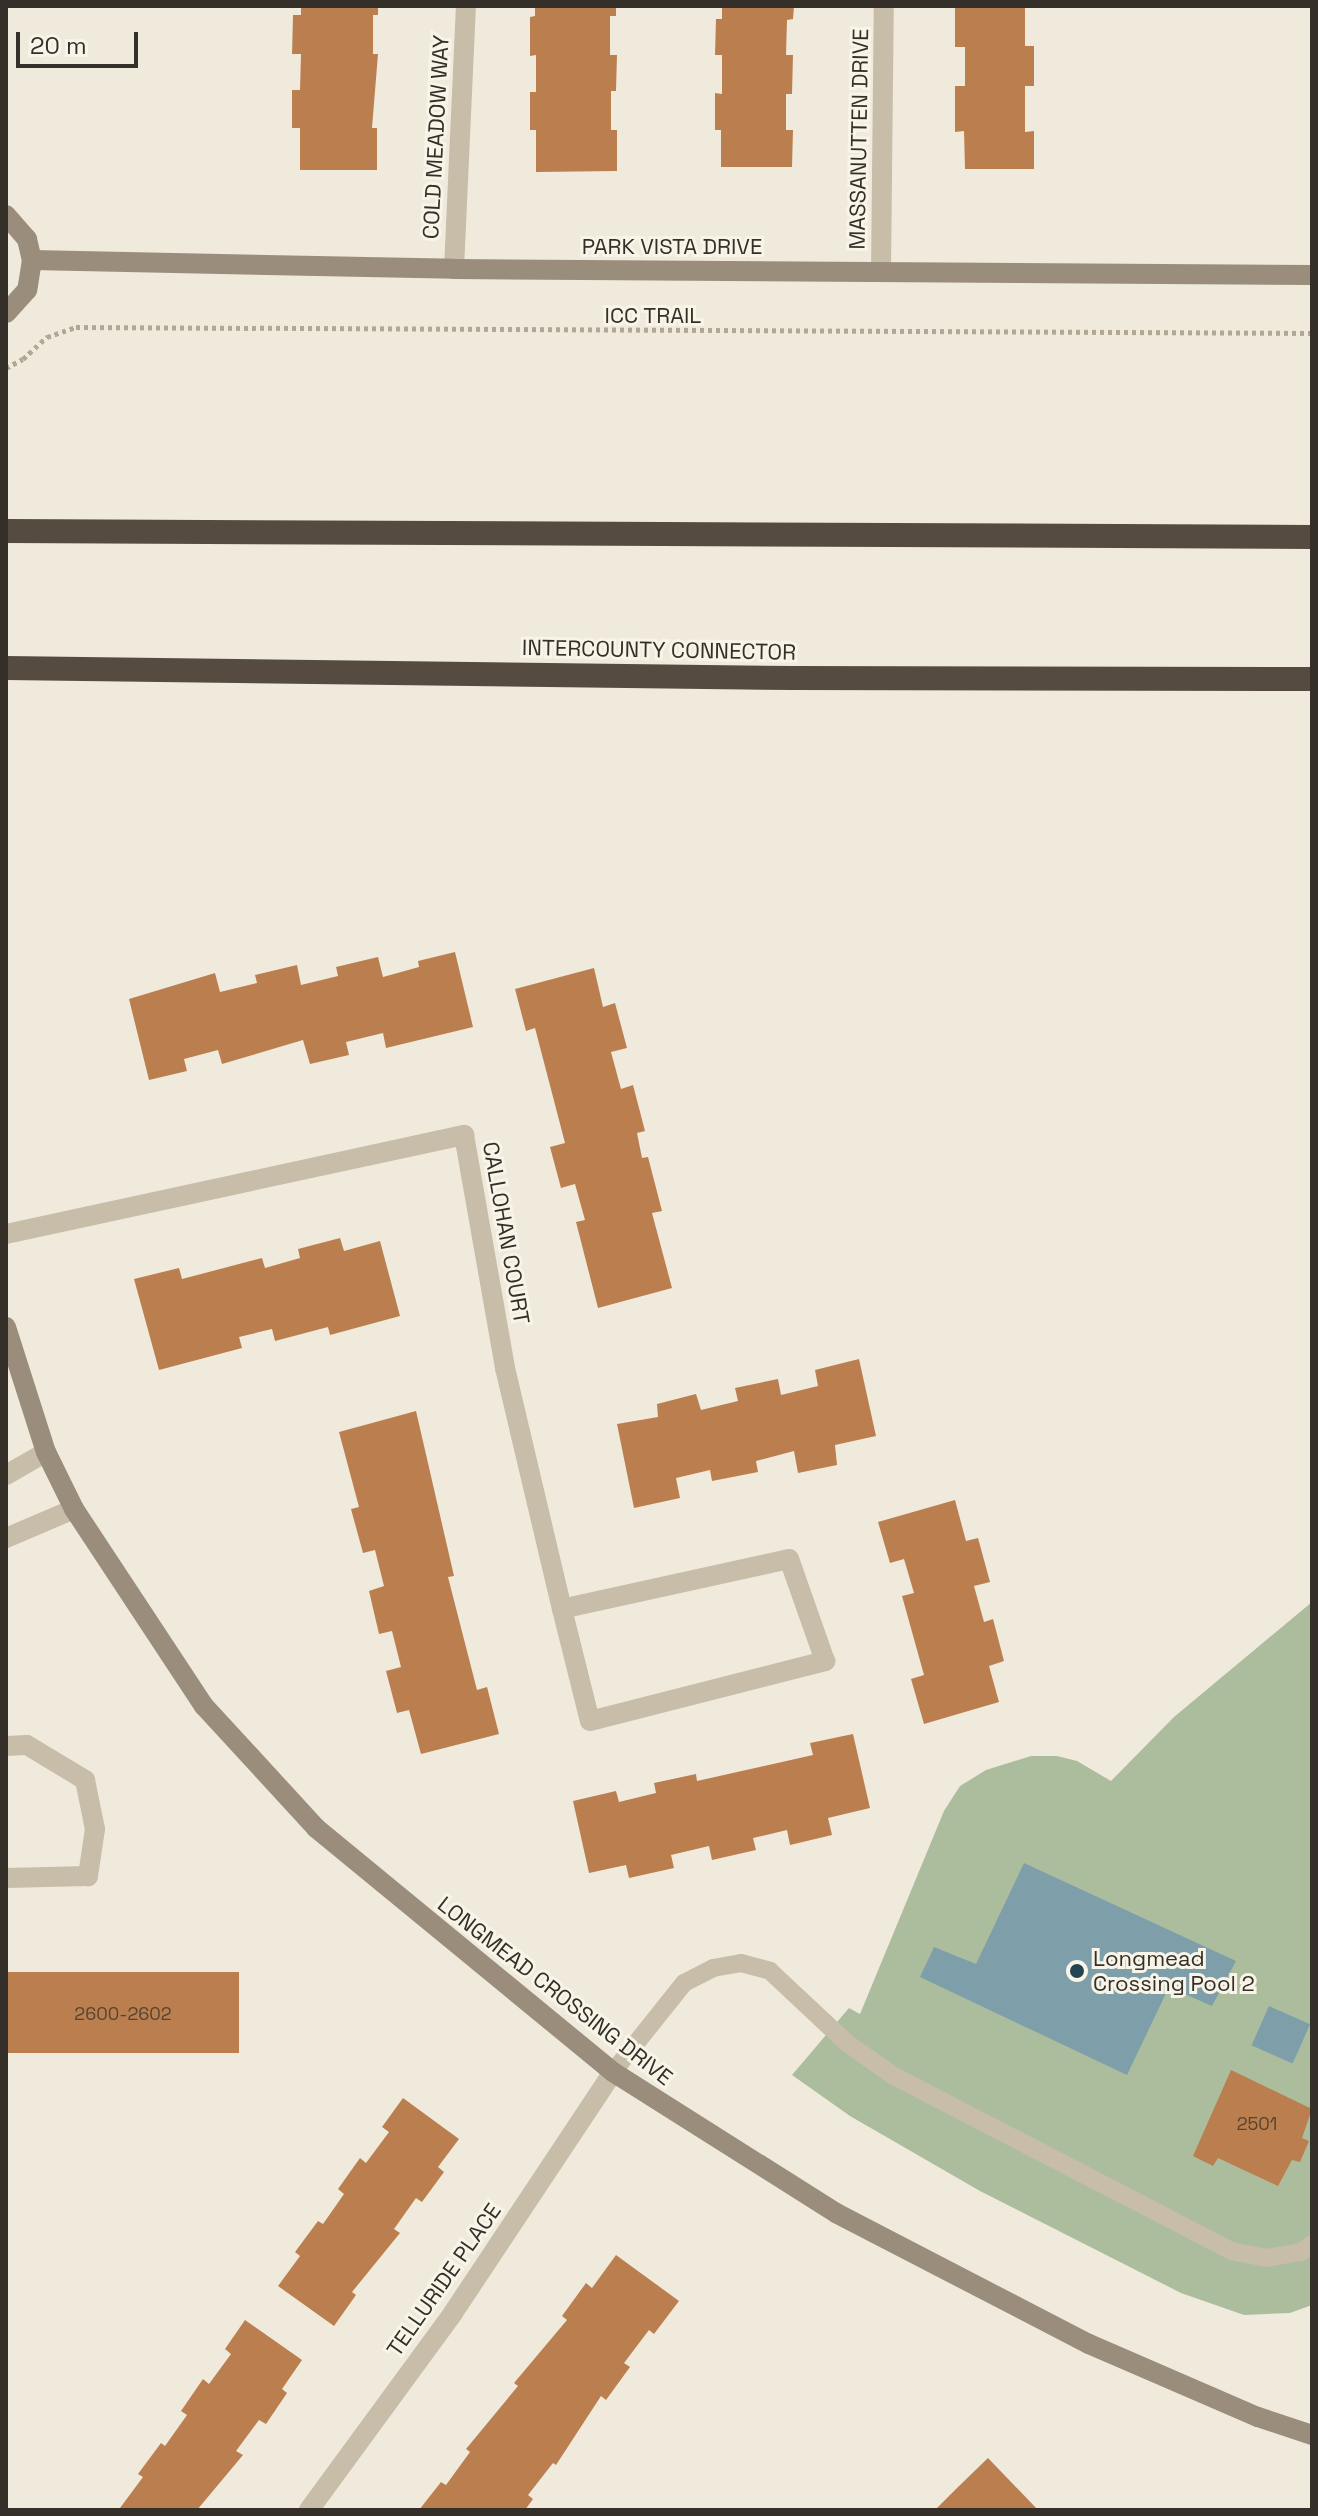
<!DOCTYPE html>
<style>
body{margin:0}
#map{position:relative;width:1318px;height:2516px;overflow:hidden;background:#f0eadc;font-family:"Space Grotesk",sans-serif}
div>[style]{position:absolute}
.green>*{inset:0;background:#acbd9e}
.water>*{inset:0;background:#7e9faa;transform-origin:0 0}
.building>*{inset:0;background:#bb7f4f;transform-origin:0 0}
.path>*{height:5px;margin-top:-2.5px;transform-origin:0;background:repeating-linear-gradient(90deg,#b2a794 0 4px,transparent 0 8px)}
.lane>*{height:18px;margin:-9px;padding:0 9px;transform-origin:9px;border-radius:9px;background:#c7bda9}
.street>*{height:20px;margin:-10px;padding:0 10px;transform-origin:10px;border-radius:10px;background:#c7bda9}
.secondary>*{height:20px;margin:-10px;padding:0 10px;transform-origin:10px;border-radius:10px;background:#9a8d7b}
.highway>*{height:24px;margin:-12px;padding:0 12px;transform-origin:12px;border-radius:12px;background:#554b40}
.dots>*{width:22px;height:22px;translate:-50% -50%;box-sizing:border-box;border:4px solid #f8f4e8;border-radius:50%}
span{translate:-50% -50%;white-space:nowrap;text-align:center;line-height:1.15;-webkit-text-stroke:6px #f8f4e8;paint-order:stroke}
.number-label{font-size:18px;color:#564332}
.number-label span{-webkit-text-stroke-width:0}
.street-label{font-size:22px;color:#342f28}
.poi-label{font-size:22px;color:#342f28}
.left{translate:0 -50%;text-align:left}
.frame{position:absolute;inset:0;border:8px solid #342f28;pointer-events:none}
.scale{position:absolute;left:16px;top:32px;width:122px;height:36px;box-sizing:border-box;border:4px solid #342f28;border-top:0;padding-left:10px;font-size:24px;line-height:28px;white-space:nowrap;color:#342f28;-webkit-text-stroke:6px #f8f4e8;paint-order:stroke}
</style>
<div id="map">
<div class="green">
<div style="clip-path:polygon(1312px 1602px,1312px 2305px,1290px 2313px,1244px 2315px,1181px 2293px,980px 2191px,850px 2116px,792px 2075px,849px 2008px,860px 2014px,944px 1811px,960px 1786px,986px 1770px,1031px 1756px,1057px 1756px,1077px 1761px,1111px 1781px,1174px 1717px)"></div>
</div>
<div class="water">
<div style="clip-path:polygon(1024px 1863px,1236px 1961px,1212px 2006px,1169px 1987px,1127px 2075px,920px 1977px,934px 1947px,976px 1964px)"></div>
<div style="left:1269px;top:2006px;width:45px;height:43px;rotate:24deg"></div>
</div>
<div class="building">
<div style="clip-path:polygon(301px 6px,378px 6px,378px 15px,373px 15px,373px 54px,378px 54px,372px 128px,377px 128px,377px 170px,300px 170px,300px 128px,292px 128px,292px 90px,300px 90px,301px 54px,292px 54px,293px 15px,301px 15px)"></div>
<div style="clip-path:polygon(535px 6px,616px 6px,616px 16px,610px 16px,610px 55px,617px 55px,616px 91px,611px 91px,611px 130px,617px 130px,617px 171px,536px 172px,536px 130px,530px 130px,530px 92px,536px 92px,536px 55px,530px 56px,530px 17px,535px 16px)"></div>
<div style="clip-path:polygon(722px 6px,794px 6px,793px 19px,787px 20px,786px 55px,793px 55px,792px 94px,786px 94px,786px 130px,793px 130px,792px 167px,721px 167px,721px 130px,715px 130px,715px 93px,722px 94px,722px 55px,715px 55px,716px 19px,722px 19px)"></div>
<div style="clip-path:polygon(955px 6px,1025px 6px,1025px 46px,1034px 46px,1034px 86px,1025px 86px,1025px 132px,1034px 131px,1034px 169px,965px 169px,964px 131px,955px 132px,955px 86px,965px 86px,965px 47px,955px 47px)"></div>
<div style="clip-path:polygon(455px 952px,473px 1027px,386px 1048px,383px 1033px,346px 1042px,349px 1055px,310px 1064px,303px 1040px,222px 1064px,218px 1050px,184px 1059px,187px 1071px,149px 1080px,129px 999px,215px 973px,220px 992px,257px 983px,255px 975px,297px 965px,301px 985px,338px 976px,336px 967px,378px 957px,383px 977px,419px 967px,418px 961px)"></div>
<div style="clip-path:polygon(594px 968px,603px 1007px,615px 1003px,627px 1048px,611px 1052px,621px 1089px,633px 1085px,645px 1131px,637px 1133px,642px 1158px,648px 1157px,662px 1211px,652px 1213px,672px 1288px,598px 1308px,576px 1222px,585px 1220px,575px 1184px,561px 1188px,550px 1147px,565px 1143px,535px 1028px,526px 1031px,515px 989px)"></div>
<div style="clip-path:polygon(340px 1238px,344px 1251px,380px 1241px,400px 1316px,330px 1335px,328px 1327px,275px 1341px,272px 1329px,239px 1337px,242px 1348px,159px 1370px,134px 1279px,179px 1268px,182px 1279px,262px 1258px,265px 1268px,300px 1258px,298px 1249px)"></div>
<div style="clip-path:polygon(859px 1359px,876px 1436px,835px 1445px,837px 1465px,798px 1473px,794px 1451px,756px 1461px,758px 1472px,712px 1481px,710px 1470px,676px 1478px,680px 1498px,634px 1508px,617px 1424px,658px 1417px,657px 1404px,696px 1394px,701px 1410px,738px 1401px,735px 1388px,778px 1379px,781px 1395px,818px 1386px,815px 1370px)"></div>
<div style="clip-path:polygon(416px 1411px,454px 1576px,448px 1577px,477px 1690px,487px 1687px,499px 1734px,421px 1754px,409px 1710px,397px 1713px,386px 1671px,401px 1667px,392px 1631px,379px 1634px,369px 1591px,384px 1586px,375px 1550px,363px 1553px,351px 1509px,359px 1507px,339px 1432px)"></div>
<div style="clip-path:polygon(955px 1500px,966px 1541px,978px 1538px,990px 1582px,974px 1586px,984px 1622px,993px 1619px,1004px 1661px,989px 1666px,999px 1702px,924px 1724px,911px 1679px,924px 1675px,902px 1596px,914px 1593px,904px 1559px,890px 1563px,878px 1522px)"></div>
<div style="clip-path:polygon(853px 1734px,870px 1808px,828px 1818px,832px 1835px,790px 1845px,787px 1830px,753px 1838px,756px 1850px,712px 1860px,709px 1846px,671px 1855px,674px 1868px,629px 1878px,626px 1865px,589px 1873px,573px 1801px,616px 1791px,619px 1802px,656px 1793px,654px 1783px,696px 1774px,697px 1781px,813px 1755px,810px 1743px)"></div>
<div style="left:6px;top:1972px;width:233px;height:81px"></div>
<div style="clip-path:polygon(1231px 2070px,1312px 2109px,1302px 2138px,1309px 2141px,1300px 2162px,1292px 2160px,1278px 2186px,1218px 2158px,1213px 2166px,1193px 2156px)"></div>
<div style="clip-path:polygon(403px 2098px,459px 2139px,438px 2167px,444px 2172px,422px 2202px,416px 2198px,394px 2229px,400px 2233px,352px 2292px,356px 2295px,334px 2326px,278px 2286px,300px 2256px,295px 2252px,318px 2221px,323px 2224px,344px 2194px,338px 2189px,360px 2158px,366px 2163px,389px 2132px,382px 2127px)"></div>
<div style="clip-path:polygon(616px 2255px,679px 2301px,654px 2334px,649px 2330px,624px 2363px,630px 2367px,606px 2400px,601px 2396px,556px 2465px,553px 2463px,528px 2495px,533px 2499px,525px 2510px,419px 2510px,441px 2482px,446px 2485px,470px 2452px,466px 2449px,518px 2386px,514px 2383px,567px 2320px,562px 2316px,586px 2283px,592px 2288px)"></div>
<div style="clip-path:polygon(245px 2320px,302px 2360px,282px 2389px,287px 2393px,266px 2424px,259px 2420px,236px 2451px,243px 2455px,197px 2510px,123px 2510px,120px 2508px,143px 2477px,138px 2474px,161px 2443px,165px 2446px,187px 2415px,181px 2411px,203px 2379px,209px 2384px,231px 2354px,225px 2349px)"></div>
<div style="clip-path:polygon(988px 2458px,1038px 2510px,935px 2510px,957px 2488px)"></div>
</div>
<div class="path">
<div style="left:6px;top:368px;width:19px;rotate:-28deg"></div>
<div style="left:23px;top:359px;width:33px;rotate:-43deg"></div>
<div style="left:47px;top:337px;width:31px;rotate:-19deg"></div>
<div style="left:76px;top:327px;width:1236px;rotate:0.28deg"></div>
</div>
<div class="lane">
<div style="left:613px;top:2072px;width:114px;rotate:-51.4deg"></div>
<div style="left:684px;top:1983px;width:33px;rotate:-27deg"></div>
<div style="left:713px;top:1968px;width:28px;rotate:-10deg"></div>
<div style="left:741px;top:1963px;width:30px;rotate:15deg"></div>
<div style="left:770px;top:1971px;width:105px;rotate:43.1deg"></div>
<div style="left:847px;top:2043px;width:57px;rotate:35.1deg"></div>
<div style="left:894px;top:2076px;width:380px;rotate:27.4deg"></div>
<div style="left:1231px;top:2251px;width:36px;rotate:11deg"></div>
<div style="left:1266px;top:2258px;width:36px;rotate:-10deg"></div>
<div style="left:1301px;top:2252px;width:14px;rotate:-36deg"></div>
</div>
<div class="street">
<div style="left:454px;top:269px;width:263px;rotate:-87.4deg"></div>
<div style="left:881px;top:272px;width:266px;rotate:-89.4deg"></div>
<div style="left:6px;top:1234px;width:469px;rotate:-12.2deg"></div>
<div style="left:464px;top:1135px;width:237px;rotate:80deg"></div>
<div style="left:505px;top:1368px;width:248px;rotate:76.7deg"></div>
<div style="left:562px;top:1609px;width:115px;rotate:76deg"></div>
<div style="left:590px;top:1721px;width:243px;rotate:-14.3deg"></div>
<div style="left:825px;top:1661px;width:108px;rotate:-109.4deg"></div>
<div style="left:789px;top:1559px;width:232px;rotate:167.6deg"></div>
<div style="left:6px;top:1475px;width:46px;rotate:-29.9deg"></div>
<div style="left:6px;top:1538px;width:74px;rotate:-23.1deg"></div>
<div style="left:6px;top:1746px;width:21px;rotate:-3deg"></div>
<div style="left:27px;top:1745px;width:68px;rotate:31.1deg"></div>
<div style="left:85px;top:1780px;width:50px;rotate:78.5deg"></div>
<div style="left:95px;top:1829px;width:48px;rotate:98.5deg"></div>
<div style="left:88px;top:1876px;width:82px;rotate:178.6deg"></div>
<div style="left:309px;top:2510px;width:244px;rotate:-53.8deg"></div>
<div style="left:453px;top:2313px;width:289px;rotate:-56.4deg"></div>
</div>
<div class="secondary">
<div style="left:6px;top:215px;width:32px;rotate:49deg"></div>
<div style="left:27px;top:239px;width:22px;rotate:77deg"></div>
<div style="left:32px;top:260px;width:30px;rotate:99deg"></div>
<div style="left:27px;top:290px;width:31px;rotate:132deg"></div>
<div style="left:32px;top:260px;width:422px;rotate:1.2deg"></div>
<div style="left:454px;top:269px;width:858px;rotate:0.4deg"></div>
<div style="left:6px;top:1327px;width:131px;rotate:72.3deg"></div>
<div style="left:46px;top:1452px;width:64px;rotate:63.8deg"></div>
<div style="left:74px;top:1509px;width:236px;rotate:56.6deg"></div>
<div style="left:204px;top:1706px;width:166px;rotate:47.4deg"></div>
<div style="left:316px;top:1828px;width:384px;rotate:39.4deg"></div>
<div style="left:613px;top:2072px;width:264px;rotate:32.3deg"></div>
<div style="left:836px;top:2213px;width:285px;rotate:27.4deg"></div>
<div style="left:1089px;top:2344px;width:184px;rotate:23.4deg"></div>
<div style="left:1258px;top:2417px;width:57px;rotate:18.4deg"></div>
</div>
<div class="highway">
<div style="left:6px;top:531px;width:1306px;rotate:0.26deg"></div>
<div style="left:6px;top:668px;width:787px;rotate:0.73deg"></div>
<div style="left:793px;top:678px;width:519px;rotate:0.11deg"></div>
</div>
<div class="dots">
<div style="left:1077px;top:1971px;background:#224552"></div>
</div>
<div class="number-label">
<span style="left:123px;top:2014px">2600-2602</span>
<span style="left:1257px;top:2124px">2501</span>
</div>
<div class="street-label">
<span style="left:436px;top:137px;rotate:-87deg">COLD MEADOW WAY</span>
<span style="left:859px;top:139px;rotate:-89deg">MASSANUTTEN DRIVE</span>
<span style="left:672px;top:247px">PARK VISTA DRIVE</span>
<span style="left:653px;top:316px">ICC TRAIL</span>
<span style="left:659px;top:650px;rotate:1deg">INTERCOUNTY CONNECTOR</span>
<span style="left:506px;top:1233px;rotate:80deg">CALLOHAN COURT</span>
<span style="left:555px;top:1991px;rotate:38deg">LONGMEAD CROSSING DRIVE</span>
<span style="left:444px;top:2280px;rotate:-55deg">TELLURIDE PLACE</span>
</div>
<div class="poi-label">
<span class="left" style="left:1093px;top:1971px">Longmead<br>Crossing Pool 2</span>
</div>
<div class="frame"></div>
<div class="scale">20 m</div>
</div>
